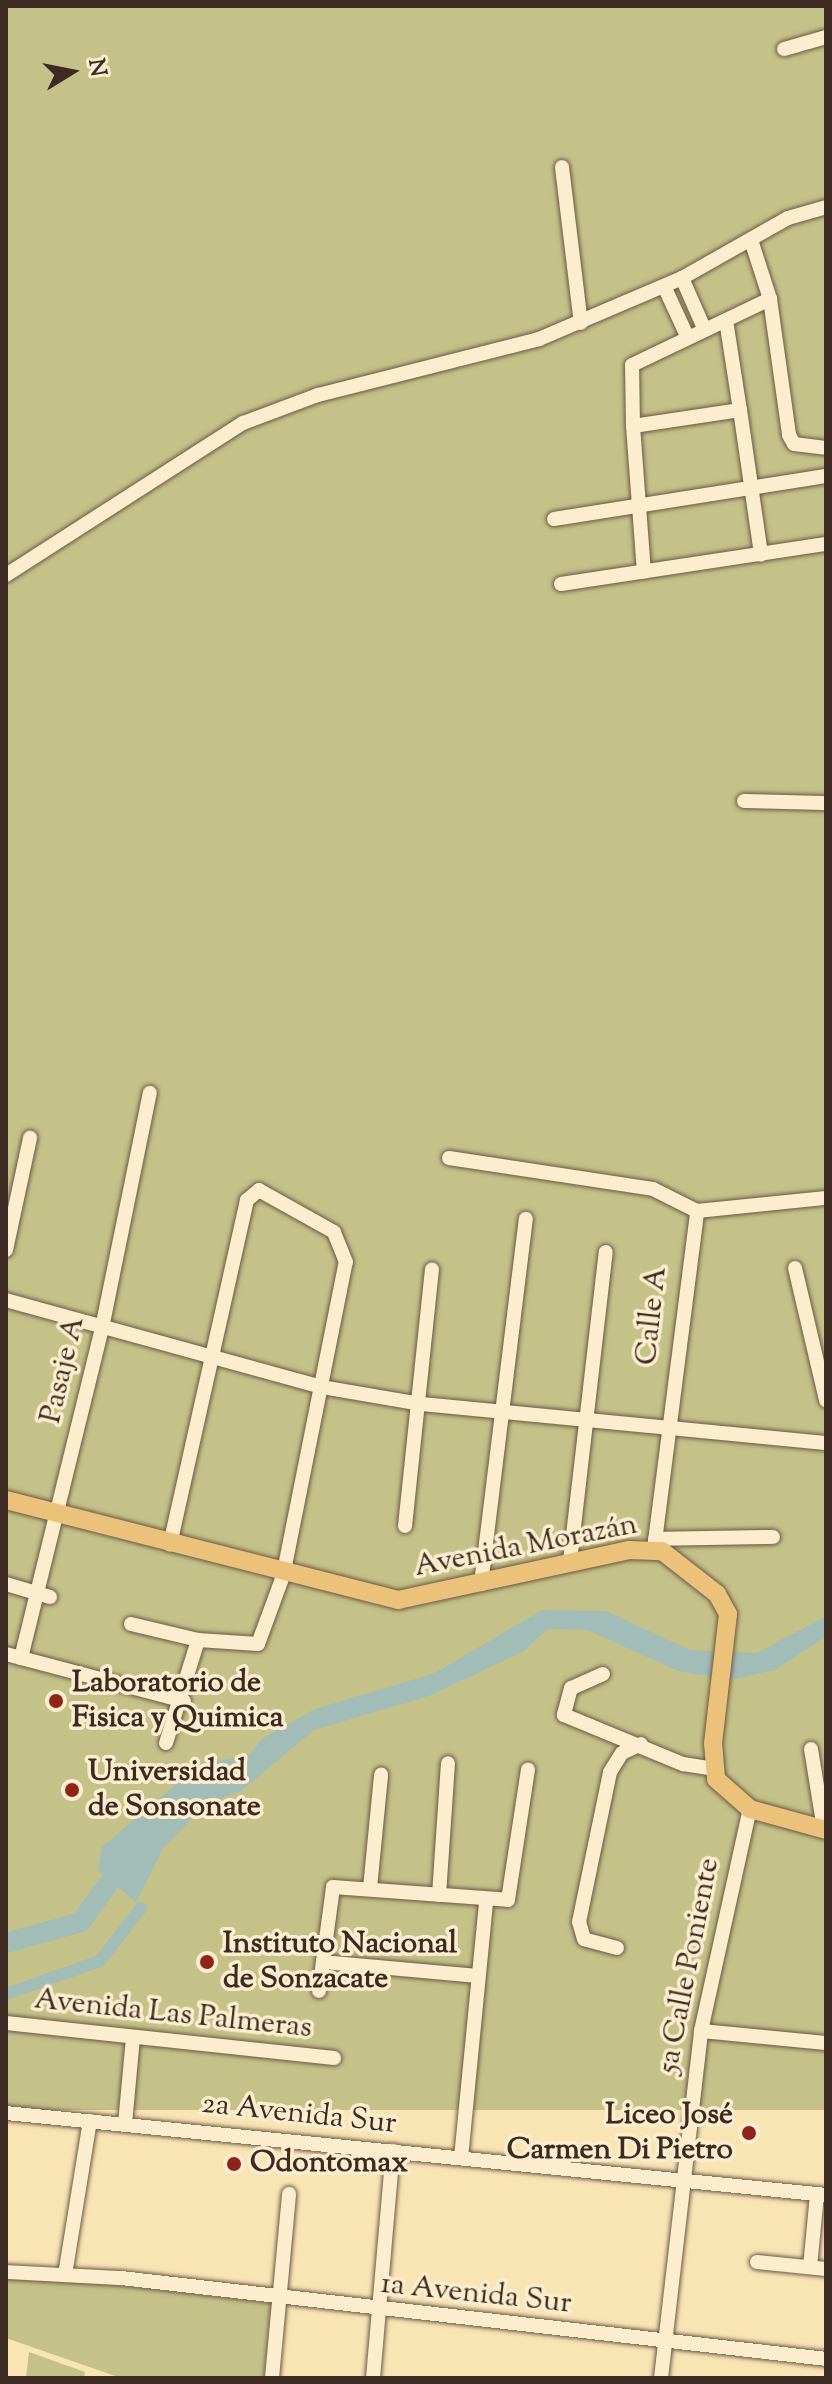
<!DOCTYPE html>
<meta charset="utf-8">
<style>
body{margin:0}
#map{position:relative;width:832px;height:2384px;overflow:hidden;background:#f9e4b3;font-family:"Sorts Mill Goudy",serif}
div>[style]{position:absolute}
.green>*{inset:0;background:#c4c288;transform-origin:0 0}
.water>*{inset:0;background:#a2bcb7}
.canal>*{height:12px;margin:-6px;padding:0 6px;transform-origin:6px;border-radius:6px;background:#a2bcb7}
.river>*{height:20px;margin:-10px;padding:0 10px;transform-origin:10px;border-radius:10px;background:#a2bcb7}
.roads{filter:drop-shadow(0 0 2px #6c5847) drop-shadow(0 0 2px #6c5847)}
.minor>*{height:14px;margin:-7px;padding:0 7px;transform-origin:7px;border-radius:7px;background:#fbedce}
.major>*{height:18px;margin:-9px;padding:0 9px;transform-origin:9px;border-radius:9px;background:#ecc27a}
.dots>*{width:22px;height:22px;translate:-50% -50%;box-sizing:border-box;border:4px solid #fbedce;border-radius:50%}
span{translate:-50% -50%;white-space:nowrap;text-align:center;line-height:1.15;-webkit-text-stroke:7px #fbedce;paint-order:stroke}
.street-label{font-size:30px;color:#3d2a23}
.poi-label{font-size:30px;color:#3d2a23;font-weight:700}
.left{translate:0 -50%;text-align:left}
.right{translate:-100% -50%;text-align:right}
.frame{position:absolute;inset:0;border:8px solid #3d2a23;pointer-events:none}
.north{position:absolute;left:32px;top:32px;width:80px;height:80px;-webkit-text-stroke:6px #fbedce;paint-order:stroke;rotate:80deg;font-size:22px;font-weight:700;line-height:32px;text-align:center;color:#3d2a23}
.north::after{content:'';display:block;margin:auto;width:28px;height:36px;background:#3d2a23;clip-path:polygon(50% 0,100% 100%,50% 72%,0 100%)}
</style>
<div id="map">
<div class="green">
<div style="left:6px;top:6px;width:820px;height:2104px"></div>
<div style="clip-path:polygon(6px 2272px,271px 2303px,264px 2378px,121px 2378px,6px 2338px)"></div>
<div style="clip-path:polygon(29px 2352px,85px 2372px,84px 2378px,26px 2378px)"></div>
</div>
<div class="water">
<div style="clip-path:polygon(542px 1610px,606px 1611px,690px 1650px,757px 1653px,826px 1616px,826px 1637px,775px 1670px,729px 1680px,678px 1671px,587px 1630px,547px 1629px,524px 1651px,429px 1696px,314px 1730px,241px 1791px,207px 1804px,164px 1847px,136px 1902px,98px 1871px,102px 1847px,201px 1763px,248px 1756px,263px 1738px,315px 1709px,435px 1673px)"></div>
</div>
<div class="canal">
<div style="left:6px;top:1994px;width:100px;rotate:-19.3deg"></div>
<div style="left:100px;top:1961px;width:67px;rotate:-52.3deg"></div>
</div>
<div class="river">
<div style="left:6px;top:1943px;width:78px;rotate:-15.6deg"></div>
<div style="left:81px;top:1922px;width:76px;rotate:-54.6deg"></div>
</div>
<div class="roads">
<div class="minor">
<div style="left:784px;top:49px;width:44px;rotate:-15.9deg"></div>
<div style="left:562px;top:167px;width:157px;rotate:83.1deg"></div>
<div style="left:751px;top:240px;width:62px;rotate:72.1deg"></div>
<div style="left:770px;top:299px;width:137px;rotate:82deg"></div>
<div style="left:789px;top:435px;width:10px;rotate:61deg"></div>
<div style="left:794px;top:444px;width:32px;rotate:7deg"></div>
<div style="left:682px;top:278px;width:55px;rotate:66.3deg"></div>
<div style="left:664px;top:286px;width:55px;rotate:65.3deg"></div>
<div style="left:726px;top:320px;width:91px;rotate:81.2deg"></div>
<div style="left:740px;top:410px;width:108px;rotate:171.5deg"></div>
<div style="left:633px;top:426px;width:61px;rotate:-90.9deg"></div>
<div style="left:632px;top:365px;width:104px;rotate:-25.6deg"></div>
<div style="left:726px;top:320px;width:49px;rotate:-25.5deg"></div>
<div style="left:740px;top:410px;width:146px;rotate:81.7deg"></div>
<div style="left:633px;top:426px;width:146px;rotate:85.7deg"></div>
<div style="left:554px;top:519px;width:275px;rotate:-9deg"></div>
<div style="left:6px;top:575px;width:282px;rotate:-32.7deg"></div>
<div style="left:243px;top:423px;width:80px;rotate:-20.5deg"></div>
<div style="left:318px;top:395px;width:228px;rotate:-14.2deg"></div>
<div style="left:539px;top:339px;width:155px;rotate:-23.1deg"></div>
<div style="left:682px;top:278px;width:122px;rotate:-29.5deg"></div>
<div style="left:788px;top:218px;width:40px;rotate:-16deg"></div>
<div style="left:561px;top:584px;width:268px;rotate:-8.6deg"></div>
<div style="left:744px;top:801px;width:82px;rotate:1.4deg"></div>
<div style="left:449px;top:1158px;width:206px;rotate:8.6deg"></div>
<div style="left:653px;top:1189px;width:49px;rotate:26.6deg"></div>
<div style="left:697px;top:1211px;width:130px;rotate:-5.8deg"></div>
<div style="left:6px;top:1250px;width:115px;rotate:-77.9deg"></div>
<div style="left:795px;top:1268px;width:136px;rotate:76.8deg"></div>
<div style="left:6px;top:1300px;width:328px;rotate:15.4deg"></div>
<div style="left:322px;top:1387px;width:100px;rotate:9.7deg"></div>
<div style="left:421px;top:1404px;width:407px;rotate:5.5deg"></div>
<div style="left:405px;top:1526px;width:258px;rotate:-84deg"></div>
<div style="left:655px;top:1539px;width:118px;rotate:-1deg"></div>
<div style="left:654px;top:1549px;width:341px;rotate:-82.7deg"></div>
<div style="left:570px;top:1561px;width:311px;rotate:-83.4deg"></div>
<div style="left:6px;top:1584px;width:46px;rotate:16.5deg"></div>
<div style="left:481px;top:1584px;width:368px;rotate:-83deg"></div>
<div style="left:131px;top:1624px;width:69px;rotate:13.4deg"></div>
<div style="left:198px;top:1640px;width:60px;rotate:3.8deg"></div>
<div style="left:258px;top:1644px;width:72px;rotate:-69.8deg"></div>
<div style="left:283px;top:1576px;width:320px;rotate:-78.7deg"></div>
<div style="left:346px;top:1262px;width:32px;rotate:-112deg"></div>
<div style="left:334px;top:1232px;width:86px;rotate:-150.8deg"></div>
<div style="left:259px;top:1190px;width:16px;rotate:140deg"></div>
<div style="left:247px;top:1200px;width:353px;rotate:102.6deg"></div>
<div style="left:6px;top:1654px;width:184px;rotate:14.8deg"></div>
<div style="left:21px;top:1658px;width:340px;rotate:-76.2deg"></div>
<div style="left:102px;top:1328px;width:240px;rotate:-78.5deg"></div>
<div style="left:603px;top:1674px;width:35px;rotate:156deg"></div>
<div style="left:571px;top:1688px;width:28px;rotate:105deg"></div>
<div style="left:564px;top:1715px;width:129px;rotate:22.4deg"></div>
<div style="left:683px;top:1764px;width:30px;rotate:9deg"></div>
<div style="left:166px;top:1743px;width:108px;rotate:-72.7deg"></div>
<div style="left:811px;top:1749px;width:81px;rotate:80.8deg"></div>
<div style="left:370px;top:1888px;width:114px;rotate:-84.4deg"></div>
<div style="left:439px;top:1895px;width:132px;rotate:-86.1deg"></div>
<div style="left:617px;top:1948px;width:34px;rotate:-165deg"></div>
<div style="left:584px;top:1939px;width:18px;rotate:-106deg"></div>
<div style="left:579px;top:1922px;width:153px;rotate:-78.3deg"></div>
<div style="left:610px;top:1772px;width:22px;rotate:-58deg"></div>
<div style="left:622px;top:1753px;width:21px;rotate:-25deg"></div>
<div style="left:323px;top:1962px;width:154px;rotate:5.2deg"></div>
<div style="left:319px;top:1991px;width:105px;rotate:-82.3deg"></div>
<div style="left:333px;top:1887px;width:175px;rotate:4.2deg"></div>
<div style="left:508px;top:1900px;width:132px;rotate:-81.3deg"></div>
<div style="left:6px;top:2023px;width:330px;rotate:6.1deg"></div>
<div style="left:701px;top:2031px;width:126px;rotate:5.5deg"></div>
<div style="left:6px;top:2113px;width:824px;rotate:5.71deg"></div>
<div style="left:125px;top:2124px;width:87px;rotate:-84.7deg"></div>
<div style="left:461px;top:2158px;width:258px;rotate:-84.4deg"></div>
<div style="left:757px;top:2262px;width:69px;rotate:5.8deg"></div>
<div style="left:810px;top:2267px;width:73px;rotate:-84.5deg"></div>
<div style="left:6px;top:2272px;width:115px;rotate:3deg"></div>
<div style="left:121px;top:2278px;width:710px;rotate:6.55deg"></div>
<div style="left:65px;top:2275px;width:156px;rotate:-80.8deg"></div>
<div style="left:272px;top:2378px;width:185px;rotate:-84.7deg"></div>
<div style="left:373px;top:2378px;width:228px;rotate:-85deg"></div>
<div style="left:661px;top:2378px;width:349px;rotate:-83.4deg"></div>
<div style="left:701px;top:2031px;width:227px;rotate:-77.6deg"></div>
</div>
<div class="major">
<div style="left:6px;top:1500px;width:405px;rotate:14.3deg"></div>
<div style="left:398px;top:1600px;width:236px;rotate:-12.2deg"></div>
<div style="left:629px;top:1550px;width:33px;rotate:2deg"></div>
<div style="left:662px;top:1551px;width:70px;rotate:38deg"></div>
<div style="left:717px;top:1594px;width:23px;rotate:61deg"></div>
<div style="left:728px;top:1614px;width:130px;rotate:96.6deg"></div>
<div style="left:713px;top:1743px;width:36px;rotate:85deg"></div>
<div style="left:716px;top:1779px;width:45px;rotate:41.4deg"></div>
<div style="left:750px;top:1809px;width:79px;rotate:15.4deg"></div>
</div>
</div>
<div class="dots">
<div style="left:56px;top:1701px;background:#8f2418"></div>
<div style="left:72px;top:1790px;background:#8f2418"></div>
<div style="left:207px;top:1962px;background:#8f2418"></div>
<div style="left:749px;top:2133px;background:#8f2418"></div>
<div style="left:234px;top:2164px;background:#8f2418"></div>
</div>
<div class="street-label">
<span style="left:653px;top:1316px;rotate:-84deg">Calle A</span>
<span style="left:64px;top:1370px;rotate:-77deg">Pasaje A</span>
<span style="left:526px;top:1547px;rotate:-11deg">Avenida Morazán</span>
<span style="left:690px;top:1966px;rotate:-79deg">5a Calle Poniente</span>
<span style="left:173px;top:2015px;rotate:6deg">Avenida Las Palmeras</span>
<span style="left:299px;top:2115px;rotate:6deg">2a Avenida Sur</span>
<span style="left:476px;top:2295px;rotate:6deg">1a Avenida Sur</span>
</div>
<div class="poi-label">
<span class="left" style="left:72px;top:1701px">Laboratorio de<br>Fisica y Quimica</span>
<span class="left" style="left:88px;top:1790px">Universidad<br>de Sonsonate</span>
<span class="left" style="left:223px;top:1962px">Instituto Nacional<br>de Sonzacate</span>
<span class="right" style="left:733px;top:2133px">Liceo José<br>Carmen Di Pietro</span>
<span class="left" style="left:250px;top:2164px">Odontomax</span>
</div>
<div class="frame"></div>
<div class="north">N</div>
</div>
